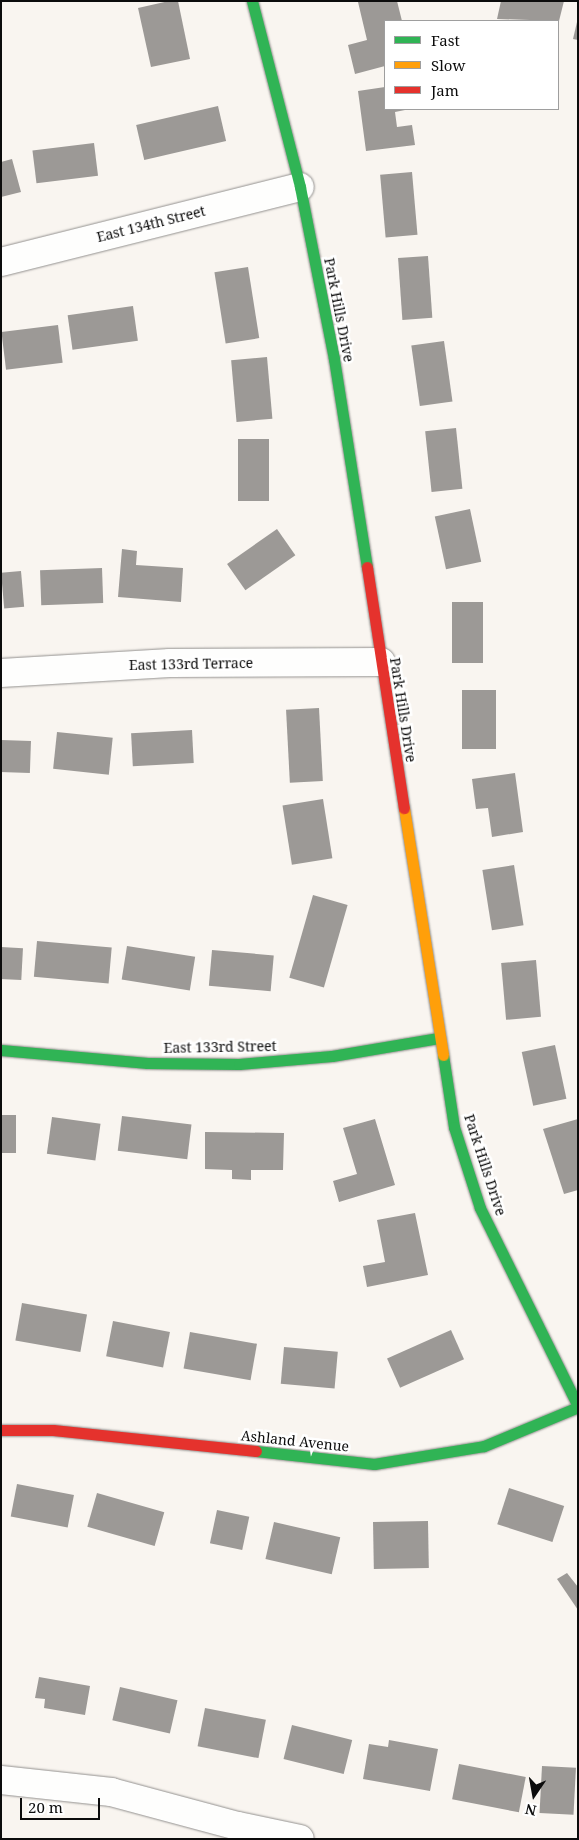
<!DOCTYPE html>
<style>
body{margin:0}
#map{position:relative;width:579px;height:1840px;overflow:hidden;background:#f9f5f0;font-family:"Noto Serif",serif}
div>[style]{position:absolute}
.building>*{inset:0;background:#9c9996;transform-origin:0 0}
.roads{filter:drop-shadow(0 0 1px #93918f) drop-shadow(0 0 1px #93918f)}
.street>*{height:28px;margin:-14px;padding:0 14px;transform-origin:14px;border-radius:14px;background:#fefefd}
.fast>*{height:11px;margin:-5.5px;padding:0 5.5px;transform-origin:5.5px;border-radius:5.5px;background:#30b455}
.slow>*{height:11px;margin:-5.5px;padding:0 5.5px;transform-origin:5.5px;border-radius:5.5px;background:#ff9f0a}
.jam>*{height:11px;margin:-5.5px;padding:0 5.5px;transform-origin:5.5px;border-radius:5.5px;background:#e5322d}
span{translate:-50% -50%;white-space:nowrap;text-align:center;line-height:1.15;-webkit-text-stroke:5px #fff;paint-order:stroke}
.street-label{font-size:14px;color:#0c0c0c}
.frame{position:absolute;inset:0;border:2px solid #0c0c0c;pointer-events:none}
.legend{position:absolute;left:384px;top:20px;width:175px;height:90px;box-sizing:border-box;background:#fff;border:1px solid #9e9e9e;margin:0;padding:6px 9px;list-style:none;font-size:15px;color:#0c0c0c}
.legend li{display:flex;align-items:center;gap:10px;height:25px}
.legend b{width:25px;border:1px solid #9e9e9e}
.north{position:absolute;left:509px;top:1770px;width:50px;height:50px;-webkit-text-stroke:4px #fff;paint-order:stroke;rotate:192deg;font-size:14px;font-weight:700;line-height:20px;text-align:center;color:#0c0c0c}
.north::after{content:'';display:block;margin:auto;width:18px;height:22px;background:#0c0c0c;clip-path:polygon(50% 0,100% 100%,50% 72%,0 100%)}
.scale{position:absolute;left:20px;top:1798px;width:80px;height:22px;box-sizing:border-box;border:2px solid #0c0c0c;border-top:0;padding-left:6px;font-size:15px;line-height:18px;white-space:nowrap;color:#0c0c0c;-webkit-text-stroke:4px #fff;paint-order:stroke}
</style>
<div id="map">
<div class="building">
<div style="clip-path:polygon(169px 1px,178px 1px,190px 59px,151px 67px,138px 8px)"></div>
<div style="clip-path:polygon(397px 1px,402px 21px,385px 21px,385px 66px,355px 74px,348px 45px,367px 40px,358px 2px)"></div>
<div style="clip-path:polygon(501px 1px,564px 1px,559px 21px,497px 19px)"></div>
<div style="clip-path:polygon(577px 22px,578px 22px,578px 40px,573px 39px)"></div>
<div style="clip-path:polygon(385px 87px,385px 109px,410px 109px,395px 112px,397px 127px,412px 125px,415px 145px,366px 151px,358px 91px)"></div>
<div style="left:218px;top:106px;width:36px;height:84px;rotate:77deg"></div>
<div style="left:94px;top:143px;width:33px;height:62px;rotate:83deg"></div>
<div style="clip-path:polygon(12px 159px,21px 192px,1px 197px,1px 162px)"></div>
<div style="left:412px;top:172px;width:63px;height:32px;rotate:85deg"></div>
<div style="left:428px;top:256px;width:62px;height:30px;rotate:86deg"></div>
<div style="left:248px;top:267px;width:72px;height:34px;rotate:81deg"></div>
<div style="left:133px;top:306px;width:35px;height:66px;rotate:82deg"></div>
<div style="left:58px;top:325px;width:38px;height:57px;rotate:83deg"></div>
<div style="left:444px;top:341px;width:61px;height:33px;rotate:82deg"></div>
<div style="left:267px;top:357px;width:62px;height:36px;rotate:85deg"></div>
<div style="left:456px;top:428px;width:61px;height:31px;rotate:84deg"></div>
<div style="left:238px;top:439px;width:31px;height:62px"></div>
<div style="left:470px;top:509px;width:54px;height:36px;rotate:78deg"></div>
<div style="left:277px;top:529px;width:32px;height:61px;rotate:55deg"></div>
<div style="clip-path:polygon(122px 549px,137px 551px,136px 565px,183px 568px,181px 602px,118px 597px)"></div>
<div style="left:102px;top:568px;width:35px;height:62px;rotate:88deg"></div>
<div style="left:21px;top:571px;width:36px;height:20px;rotate:85deg"></div>
<div style="left:452px;top:602px;width:31px;height:61px"></div>
<div style="left:462px;top:690px;width:34px;height:59px"></div>
<div style="left:319px;top:708px;width:73px;height:33px;rotate:87deg"></div>
<div style="left:192px;top:730px;width:33px;height:61px;rotate:87deg"></div>
<div style="left:57px;top:732px;width:56px;height:37px;rotate:6deg"></div>
<div style="left:1px;top:740px;width:30px;height:32px;rotate:2deg"></div>
<div style="clip-path:polygon(515px 773px,523px 832px,492px 837px,488px 808px,476px 809px,472px 779px)"></div>
<div style="left:323px;top:799px;width:60px;height:41px;rotate:81deg"></div>
<div style="left:514px;top:865px;width:61px;height:32px;rotate:81deg"></div>
<div style="left:313px;top:895px;width:36px;height:86px;rotate:16deg"></div>
<div style="left:37px;top:941px;width:75px;height:36px;rotate:5deg"></div>
<div style="left:127px;top:946px;width:69px;height:34px;rotate:9deg"></div>
<div style="left:1px;top:947px;width:22px;height:32px;rotate:3deg"></div>
<div style="left:212px;top:950px;width:62px;height:36px;rotate:5deg"></div>
<div style="left:536px;top:960px;width:57px;height:35px;rotate:85deg"></div>
<div style="left:555px;top:1045px;width:55px;height:34px;rotate:78deg"></div>
<div style="left:1px;top:1115px;width:15px;height:38px"></div>
<div style="left:122px;top:1116px;width:70px;height:35px;rotate:7deg"></div>
<div style="left:52px;top:1117px;width:49px;height:37px;rotate:8deg"></div>
<div style="clip-path:polygon(375px 1119px,395px 1185px,339px 1202px,333px 1181px,357px 1174px,343px 1128px)"></div>
<div style="clip-path:polygon(578px 1119px,578px 1190px,564px 1194px,543px 1129px)"></div>
<div style="clip-path:polygon(205px 1132px,284px 1133px,283px 1170px,251px 1170px,251px 1180px,232px 1179px,232px 1170px,205px 1169px)"></div>
<div style="clip-path:polygon(415px 1213px,428px 1275px,367px 1287px,363px 1266px,385px 1262px,377px 1220px)"></div>
<div style="left:22px;top:1303px;width:66px;height:38px;rotate:10deg"></div>
<div style="left:113px;top:1321px;width:58px;height:36px;rotate:11deg"></div>
<div style="left:451px;top:1330px;width:32px;height:70px;rotate:66deg"></div>
<div style="left:190px;top:1332px;width:68px;height:37px;rotate:10deg"></div>
<div style="left:284px;top:1347px;width:54px;height:37px;rotate:5deg"></div>
<div style="left:17px;top:1484px;width:58px;height:33px;rotate:11deg"></div>
<div style="left:509px;top:1488px;width:58px;height:38px;rotate:18deg"></div>
<div style="left:97px;top:1493px;width:70px;height:35px;rotate:16deg"></div>
<div style="left:217px;top:1510px;width:33px;height:34px;rotate:12deg"></div>
<div style="left:428px;top:1521px;width:47px;height:55px;rotate:89deg"></div>
<div style="left:274px;top:1522px;width:68px;height:38px;rotate:13deg"></div>
<div style="clip-path:polygon(567px 1573px,578px 1587px,578px 1610px,557px 1579px)"></div>
<div style="clip-path:polygon(39px 1677px,90px 1686px,85px 1715px,44px 1708px,45px 1699px,35px 1698px)"></div>
<div style="left:120px;top:1687px;width:59px;height:34px;rotate:13deg"></div>
<div style="left:205px;top:1708px;width:62px;height:39px;rotate:11deg"></div>
<div style="left:292px;top:1725px;width:62px;height:35px;rotate:14deg"></div>
<div style="clip-path:polygon(389px 1740px,438px 1749px,430px 1791px,363px 1779px,369px 1744px,388px 1747px)"></div>
<div style="left:459px;top:1764px;width:68px;height:36px;rotate:11deg"></div>
<div style="left:542px;top:1766px;width:34px;height:47px;rotate:3deg"></div>
</div>
<div class="roads">
<div class="street">
<div style="left:1px;top:262px;width:308px;rotate:-14.1deg"></div>
<div style="left:1px;top:673px;width:169px;rotate:-3.4deg"></div>
<div style="left:170px;top:663px;width:211px;rotate:-0.3deg"></div>
<div style="left:1px;top:1780px;width:111px;rotate:6.2deg"></div>
<div style="left:111px;top:1792px;width:131px;rotate:15deg"></div>
<div style="left:238px;top:1826px;width:63px;rotate:11.8deg"></div>
</div>
<div class="fast">
<div style="left:252px;top:1px;width:192px;rotate:75.5deg"></div>
<div style="left:300px;top:187px;width:175px;rotate:78.8deg"></div>
<div style="left:334px;top:359px;width:211px;rotate:81deg"></div>
<div style="left:1px;top:1050px;width:147px;rotate:5.1deg"></div>
<div style="left:147px;top:1063px;width:92px;rotate:0.6deg"></div>
<div style="left:239px;top:1064px;width:93px;rotate:-4.9deg"></div>
<div style="left:332px;top:1056px;width:108px;rotate:-9.6deg"></div>
<div style="left:443px;top:1055px;width:73px;rotate:81.3deg"></div>
<div style="left:454px;top:1127px;width:85px;rotate:72.2deg"></div>
<div style="left:480px;top:1208px;width:221px;rotate:63.7deg"></div>
<div style="left:256px;top:1451px;width:119px;rotate:6.3deg"></div>
<div style="left:374px;top:1464px;width:111px;rotate:-9.3deg"></div>
<div style="left:484px;top:1446px;width:102px;rotate:-22.5deg"></div>
</div>
<div class="slow">
<div style="left:404px;top:808px;width:250px;rotate:81deg"></div>
</div>
<div class="jam">
<div style="left:367px;top:567px;width:244px;rotate:81.3deg"></div>
<div style="left:1px;top:1430px;width:52px"></div>
<div style="left:53px;top:1430px;width:204px;rotate:5.9deg"></div>
</div>
</div>
<div class="street-label">
<span style="left:151px;top:224px;rotate:-14deg">East 134th Street</span>
<span style="left:339px;top:310px;rotate:79deg">Park Hills Drive</span>
<span style="left:191px;top:664px;rotate:-1deg">East 133rd Terrace</span>
<span style="left:403px;top:710px;rotate:81deg">Park Hills Drive</span>
<span style="left:220px;top:1047px;rotate:-1deg">East 133rd Street</span>
<span style="left:485px;top:1165px;rotate:72deg">Park Hills Drive</span>
<span style="left:295px;top:1441px;rotate:6deg">Ashland Avenue</span>
</div>
<div class="frame"></div>
<ul class="legend">
<li><b style="height:6px;background:#30b455"></b>Fast</li>
<li><b style="height:6px;background:#ff9f0a"></b>Slow</li>
<li><b style="height:6px;background:#e5322d"></b>Jam</li>
</ul>
<div class="north">N</div>
<div class="scale">20 m</div>
</div>
